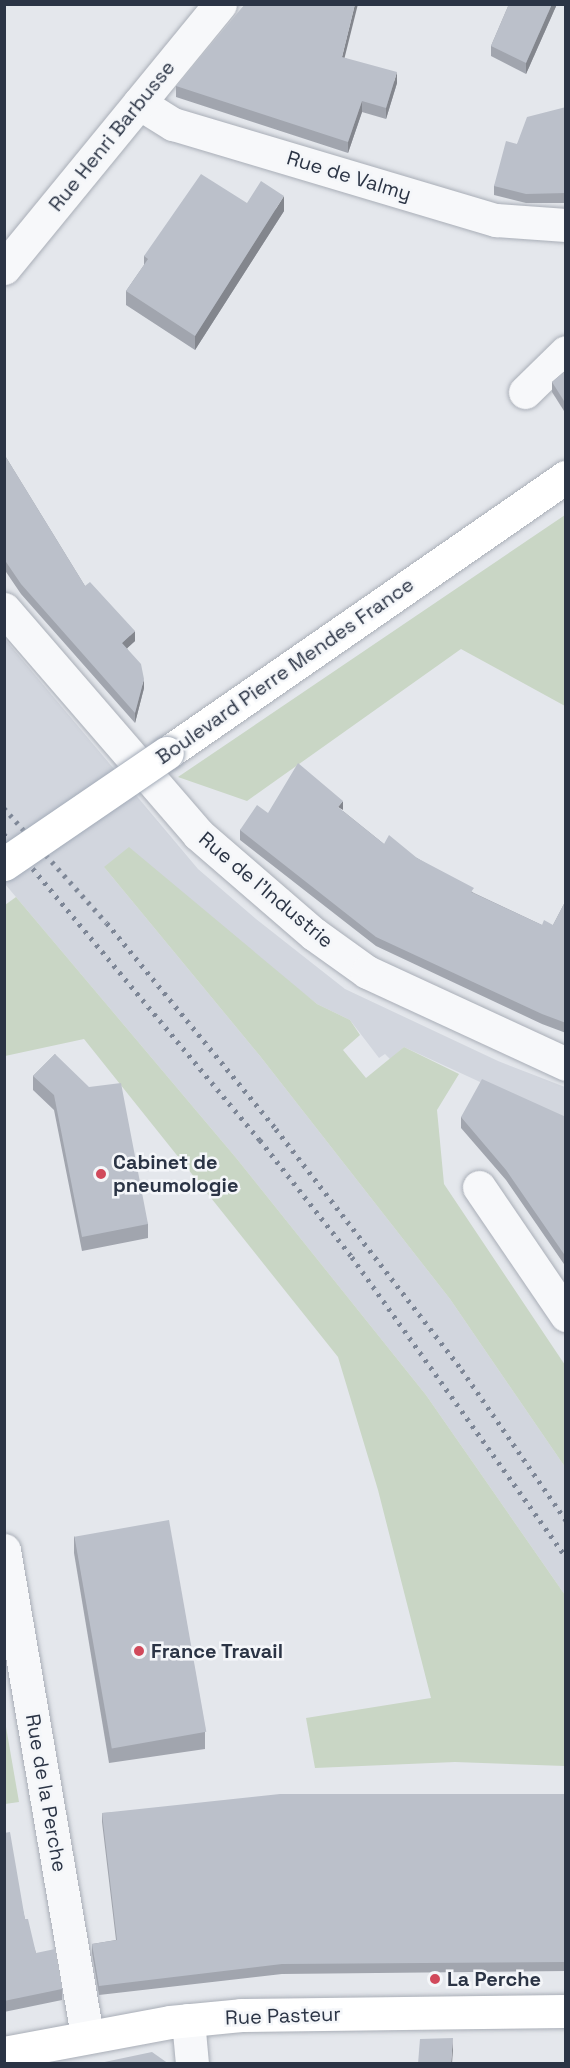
<!DOCTYPE html>
<style>
body{margin:0}
#map{position:relative;width:570px;height:2068px;overflow:hidden;background:#e4e7ec;font-family:"Space Grotesk",sans-serif}
div>[style]{position:absolute}
.built>*{inset:0;background:#d2d6de}
.green>*{inset:0;background:#c9d6c5}
.roads{filter:drop-shadow(0 0 2px #a9aeb7) drop-shadow(0 0 2px #a9aeb7)}
.minor>*{height:33px;margin:-16.5px;padding:0 16.5px;transform-origin:16.5px;border-radius:16.5px;background:#f7f8fa}
.major>*{height:33px;margin:-16.5px;padding:0 16.5px;transform-origin:16.5px;border-radius:16.5px;background:#fff}
.rail>*{height:4.5px;margin-top:-2.25px;transform-origin:0;background:repeating-linear-gradient(90deg,#7d8696 0 3px,transparent 0 9px)}
.bridges{filter:drop-shadow(0 0 2px #a3abb8) drop-shadow(0 0 2px #a3abb8)}
.major-bridge>*{height:33px;margin:-16.5px;padding:0 16.5px;transform-origin:16.5px;border-radius:16.5px;background:#fff}
.wall>*{inset:0;background:#a1a5ae}
.shaded-wall>*{inset:0;background:#83868d}
.building>*{inset:0;background:#bbc0ca;transform-origin:0 0}
.dots>*{width:16px;height:16px;translate:-50% -50%;box-sizing:border-box;border:3px solid #f4f6f9;border-radius:50%}
span{translate:-50% -50%;white-space:nowrap;text-align:center;line-height:1.15;-webkit-text-stroke:5px #f4f6f9;paint-order:stroke}
.street-label{font-size:20px;color:#2b3445}
.poi-label{font-size:20px;color:#2b3445;font-weight:700}
.left{translate:0 -50%;text-align:left}
.frame{position:absolute;inset:0;border:6px solid #2b3445;pointer-events:none}
</style>
<div id="map">
<div class="built">
<div style="clip-path:polygon(4px 638px,198px 869px,256px 919px,345px 989px,498px 1061px,565px 1087px,565px 1121px,404px 1047px,390px 1059px,385px 1054px,379px 1058px,350px 1020px,317px 1004px,252px 953px,104px 867px,260px 1056px,450px 1299px,565px 1467px,565px 1595px,426px 1395px,237px 1159px,5px 884px)"></div>
</div>
<div class="green">
<div style="clip-path:polygon(565px 515px,565px 706px,461px 649px,247px 801px,178px 777px)"></div>
<div style="clip-path:polygon(129px 847px,317px 1004px,350px 1020px,360px 1035px,343px 1050px,366px 1078px,404px 1047px,459px 1074px,437px 1110px,444px 1184px,565px 1365px,565px 1467px,450px 1299px,260px 1056px,104px 867px)"></div>
<div style="clip-path:polygon(16px 897px,237px 1159px,426px 1395px,565px 1595px,565px 1766px,455px 1762px,315px 1768px,306px 1718px,431px 1698px,378px 1490px,338px 1357px,84px 1039px,5px 1056px,5px 905px)"></div>
<div style="clip-path:polygon(5px 1721px,19px 1802px,5px 1804px,4px 1721px)"></div>
</div>
<div class="roads">
<div class="minor">
<div style="left:139px;top:103px;width:40px;rotate:32deg"></div>
<div style="left:173px;top:124px;width:337px;rotate:16.6deg"></div>
<div style="left:496px;top:220px;width:70px;rotate:4.1deg"></div>
<div style="left:4px;top:268px;width:341px;rotate:-50.7deg"></div>
<div style="left:525px;top:392px;width:57px;rotate:-44.3deg"></div>
<div style="left:4px;top:609px;width:297px;rotate:49.2deg"></div>
<div style="left:198px;top:834px;width:153px;rotate:40.8deg"></div>
<div style="left:314px;top:934px;width:65px;rotate:35.6deg"></div>
<div style="left:367px;top:972px;width:219px;rotate:24.8deg"></div>
<div style="left:479px;top:1187px;width:155px;rotate:55.8deg"></div>
<div style="left:4px;top:1550px;width:494px;rotate:80.3deg"></div>
<div style="left:188px;top:2020px;width:44px;rotate:84.8deg"></div>
</div>
<div class="major">
<div style="left:167px;top:753px;width:485px;rotate:-34.7deg"></div>
<div style="left:4px;top:2053px;width:169px;rotate:-10.6deg"></div>
<div style="left:170px;top:2022px;width:71px;rotate:-5.6deg"></div>
<div style="left:241px;top:2015px;width:325px;rotate:-0.7deg"></div>
</div>
</div>
<div class="rail">
<div style="left:4px;top:808px;width:154px;rotate:48.2deg"></div>
<div style="left:107px;top:923px;width:266px;rotate:50.6deg"></div>
<div style="left:276px;top:1129px;width:304px;rotate:52.3deg"></div>
<div style="left:462px;top:1370px;width:183px;rotate:55.3deg"></div>
<div style="left:4px;top:834px;width:399px;rotate:50.1deg"></div>
<div style="left:260px;top:1140px;width:149px;rotate:51.8deg"></div>
<div style="left:352px;top:1257px;width:369px;rotate:54.5deg"></div>
</div>
<div class="bridges">
<div class="major-bridge">
<div style="left:4px;top:864px;width:197px;rotate:-34.3deg"></div>
</div>
</div>
<div class="wall">
<div style="clip-path:polygon(509px 4px,557px 4px,526px 74px,491px 56px,491px 46px)"></div>
<div style="clip-path:polygon(345px 58px,397px 83px,386px 119px,362px 112px,348px 153px,176px 97px,176px 86px)"></div>
<div style="clip-path:polygon(566px 107px,566px 203px,526px 203px,494px 195px,494px 186px,517px 144px)"></div>
<div style="clip-path:polygon(247px 203px,284px 211px,195px 350px,126px 305px,126px 291px,144px 265px,144px 256px)"></div>
<div style="clip-path:polygon(566px 370px,564px 411px,552px 392px,552px 382px)"></div>
<div style="clip-path:polygon(4px 454px,85px 586px,135px 641px,127px 648px,144px 688px,135px 723px,21px 594px,4px 569px)"></div>
<div style="clip-path:polygon(343px 811px,384px 844px,417px 858px,474px 893px,542px 925px,553px 925px,566px 900px,566px 1033px,542px 1024px,376px 946px,240px 840px,240px 830px,268px 813px)"></div>
<div style="clip-path:polygon(55px 1054px,148px 1224px,148px 1238px,82px 1251px,54px 1110px,33px 1090px,33px 1076px)"></div>
<div style="clip-path:polygon(461px 1117px,566px 1117px,566px 1267px,506px 1180px,461px 1128px)"></div>
<div style="clip-path:polygon(74px 1536px,205px 1732px,205px 1749px,109px 1763px,74px 1553px)"></div>
<div style="clip-path:polygon(566px 1794px,566px 1971px,282px 1974px,99px 1995px,92px 1953px,92px 1944px,116px 1940px,102px 1822px,102px 1813px)"></div>
<div style="clip-path:polygon(4px 1833px,25px 1919px,36px 1953px,62px 1989px,62px 2000px,4px 2012px)"></div>
</div>
<div class="shaded-wall">
<div style="clip-path:polygon(355px 4px,358px 4px,342px 68px,342px 57px)"></div>
<div style="clip-path:polygon(552px 4px,557px 4px,526px 74px,526px 63px)"></div>
<div style="clip-path:polygon(397px 72px,397px 83px,386px 119px,386px 108px)"></div>
<div style="clip-path:polygon(362px 101px,362px 112px,348px 153px,348px 142px)"></div>
<div style="clip-path:polygon(284px 196px,284px 211px,195px 350px,195px 336px)"></div>
<div style="clip-path:polygon(566px 400px,566px 410px,564px 411px,564px 401px)"></div>
<div style="clip-path:polygon(135px 631px,135px 641px,122px 653px,122px 643px)"></div>
<div style="clip-path:polygon(144px 679px,144px 688px,135px 723px,135px 713px)"></div>
<div style="clip-path:polygon(343px 801px,343px 810px,338px 807px)"></div>
<div style="clip-path:polygon(453px 2038px,453px 2049px,452px 2064px,451px 2064px)"></div>
</div>
<div class="building">
<div style="clip-path:polygon(245px 4px,355px 4px,342px 57px,397px 72px,386px 108px,362px 101px,348px 142px,176px 86px)"></div>
<div style="clip-path:polygon(509px 4px,552px 4px,526px 63px,491px 46px)"></div>
<div style="clip-path:polygon(566px 107px,566px 193px,526px 194px,494px 186px,506px 141px,517px 144px,527px 117px)"></div>
<div style="clip-path:polygon(201px 174px,247px 203px,261px 181px,284px 196px,195px 336px,126px 291px,148px 259px,144px 256px)"></div>
<div style="clip-path:polygon(566px 370px,566px 400px,564px 401px,552px 382px)"></div>
<div style="clip-path:polygon(4px 454px,85px 586px,90px 582px,135px 631px,122px 643px,141px 664px,144px 679px,135px 713px,21px 584px,4px 559px)"></div>
<div style="clip-path:polygon(298px 763px,343px 801px,338px 807px,384px 844px,389px 835px,417px 858px,474px 888px,471px 892px,542px 925px,544px 920px,553px 925px,566px 900px,566px 1023px,542px 1014px,376px 937px,240px 830px,257px 805px,268px 813px)"></div>
<div style="clip-path:polygon(55px 1054px,89px 1087px,121px 1083px,148px 1224px,82px 1237px,54px 1095px,33px 1076px)"></div>
<div style="clip-path:polygon(482px 1079px,566px 1117px,566px 1257px,506px 1170px,461px 1117px)"></div>
<div style="left:169px;top:1520px;width:215px;height:96px;rotate:80deg"></div>
<div style="clip-path:polygon(280px 1794px,566px 1794px,566px 1962px,282px 1964px,99px 1986px,92px 1944px,117px 1940px,102px 1813px)"></div>
<div style="clip-path:polygon(10px 1832px,25px 1919px,28px 1919px,36px 1953px,55px 1949px,62px 1989px,4px 2001px,4px 1833px)"></div>
<div style="clip-path:polygon(453px 2038px,451px 2064px,418px 2064px,420px 2039px)"></div>
<div style="clip-path:polygon(152px 2052px,169px 2064px,95px 2064px)"></div>
</div>
<div class="dots">
<div style="left:101px;top:1174px;background:#d1495b"></div>
<div style="left:139px;top:1651px;background:#d1495b"></div>
<div style="left:435px;top:1979px;background:#d1495b"></div>
</div>
<div class="street-label">
<span style="left:112px;top:136px;rotate:-51deg">Rue Henri Barbusse</span>
<span style="left:349px;top:176px;rotate:17deg">Rue de Valmy</span>
<span style="left:285px;top:671px;rotate:-35deg">Boulevard Pierre Mendes France</span>
<span style="left:266px;top:890px;rotate:40deg">Rue de l'Industrie</span>
<span style="left:46px;top:1793px;rotate:80deg">Rue de la Perche</span>
<span style="left:283px;top:2016px;rotate:-2deg">Rue Pasteur</span>
</div>
<div class="poi-label">
<span class="left" style="left:113px;top:1174px">Cabinet de<br>pneumologie</span>
<span class="left" style="left:151px;top:1651px">France Travail</span>
<span class="left" style="left:447px;top:1979px">La Perche</span>
</div>
<div class="frame"></div>
</div>
